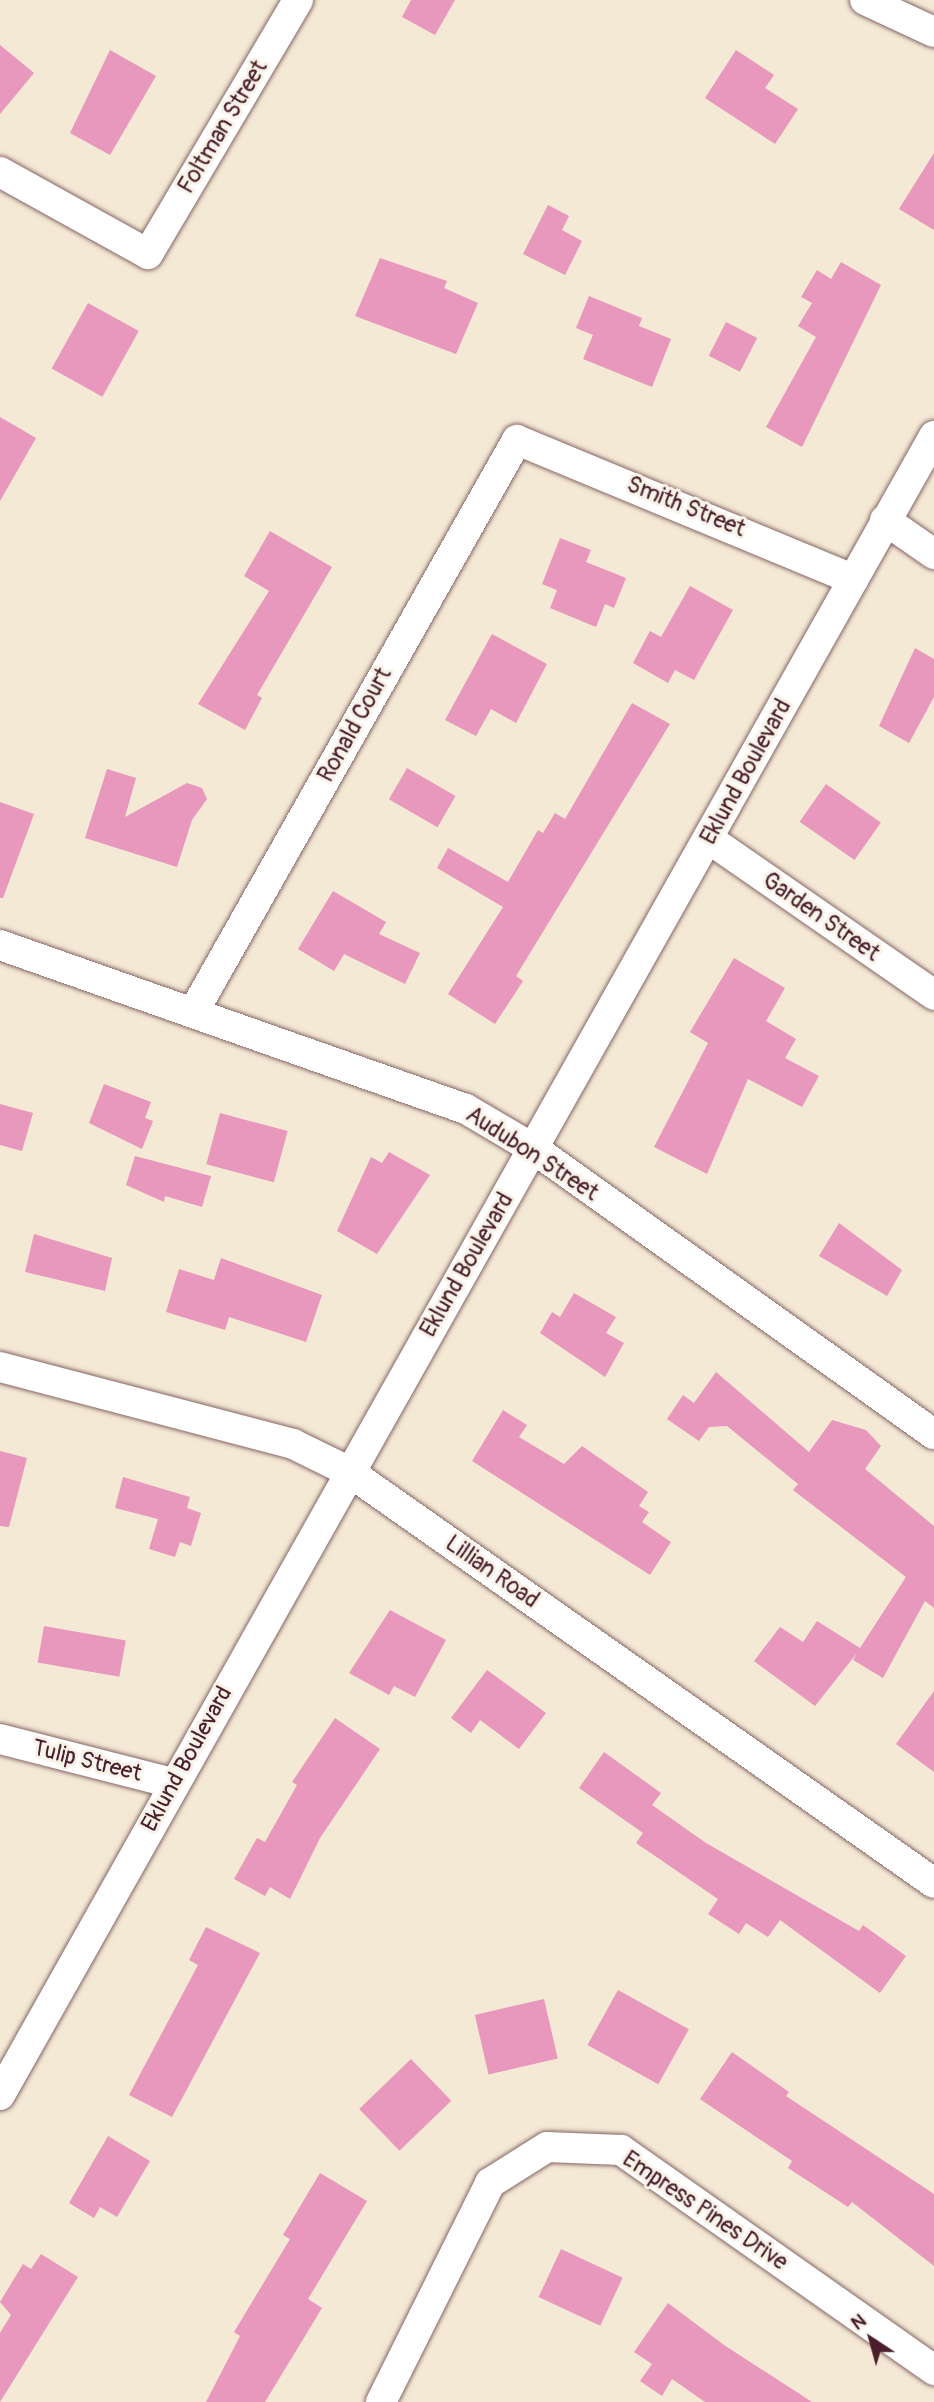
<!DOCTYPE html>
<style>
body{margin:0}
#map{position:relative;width:934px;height:2402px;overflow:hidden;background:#f4e9d5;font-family:Pangolin,sans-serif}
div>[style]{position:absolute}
.building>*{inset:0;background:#e897bd;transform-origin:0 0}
.roads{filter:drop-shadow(0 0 2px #866666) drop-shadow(0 0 2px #866666)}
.minor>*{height:30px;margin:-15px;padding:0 15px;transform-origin:15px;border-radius:15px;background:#fff}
span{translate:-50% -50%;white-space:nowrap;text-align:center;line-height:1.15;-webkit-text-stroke:6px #f7f3e8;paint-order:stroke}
.street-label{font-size:23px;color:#4a1f2b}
.north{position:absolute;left:836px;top:2304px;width:70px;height:70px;-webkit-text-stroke:5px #f7f3e8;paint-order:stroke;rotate:324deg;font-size:19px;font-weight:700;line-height:28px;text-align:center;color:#4a1f2b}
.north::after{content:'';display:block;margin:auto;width:24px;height:32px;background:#4a1f2b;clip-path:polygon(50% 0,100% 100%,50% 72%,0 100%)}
</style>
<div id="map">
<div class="building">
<div style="clip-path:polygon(411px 0,455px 0,435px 35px,402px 17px)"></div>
<div style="clip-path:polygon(0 45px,34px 73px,0 114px)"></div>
<div style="clip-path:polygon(110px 50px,156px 76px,110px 155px,70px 133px)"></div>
<div style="clip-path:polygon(736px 50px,774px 75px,765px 88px,798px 109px,775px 144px,705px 98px)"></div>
<div style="clip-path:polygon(934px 153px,934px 230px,899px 209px)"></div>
<div style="clip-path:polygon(548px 205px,569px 216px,562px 230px,582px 241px,565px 275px,523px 254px)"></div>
<div style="clip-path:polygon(380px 258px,447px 281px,444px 288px,478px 303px,456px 354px,355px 316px)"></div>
<div style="clip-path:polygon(841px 262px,881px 285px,802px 447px,766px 427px,816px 337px,798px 326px,812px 303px,801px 297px,817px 270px,831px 279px)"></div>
<div style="clip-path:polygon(589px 296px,642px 318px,639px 326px,671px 339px,652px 387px,583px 359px,593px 335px,576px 328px)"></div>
<div style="left:88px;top:303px;width:58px;height:75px;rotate:29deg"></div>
<div style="left:726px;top:322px;width:35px;height:38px;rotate:27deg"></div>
<div style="clip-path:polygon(0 417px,36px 438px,0 501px)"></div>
<div style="clip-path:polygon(270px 531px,332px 567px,257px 695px,262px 698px,245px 730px,198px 704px,269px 591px,244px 576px)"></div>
<div style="clip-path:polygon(560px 538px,591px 550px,586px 562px,626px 578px,614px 608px,605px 604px,596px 627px,550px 608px,557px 590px,542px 584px)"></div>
<div style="clip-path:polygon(690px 586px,733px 610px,694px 680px,675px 670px,668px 683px,633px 663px,650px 631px,661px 637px)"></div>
<div style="clip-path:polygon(492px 634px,547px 664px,516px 723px,491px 709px,476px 736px,445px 720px)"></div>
<div style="clip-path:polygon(915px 648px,934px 659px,934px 697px,909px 743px,879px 726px)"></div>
<div style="clip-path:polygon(632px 703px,670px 724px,516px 976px,523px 981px,495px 1024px,448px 994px,503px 907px,437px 868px,448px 848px,508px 882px,538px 830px,543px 833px,555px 813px,565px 819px)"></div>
<div style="left:407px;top:768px;width:56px;height:36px;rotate:30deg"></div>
<div style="clip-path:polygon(107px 769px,136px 778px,125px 817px,187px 783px,202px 788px,207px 799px,192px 820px,177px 867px,85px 838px)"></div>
<div style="left:826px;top:784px;width:67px;height:46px;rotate:35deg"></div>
<div style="clip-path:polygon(0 802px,34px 814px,3px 898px,0 898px)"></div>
<div style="clip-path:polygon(333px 891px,386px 922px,379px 934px,420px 953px,405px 984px,344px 954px,334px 971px,298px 949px)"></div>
<div style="clip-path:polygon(734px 958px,785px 988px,766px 1021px,796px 1039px,785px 1058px,819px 1076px,802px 1107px,748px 1079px,707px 1174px,654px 1147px,708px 1043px,690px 1032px)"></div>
<div style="clip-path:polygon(104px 1084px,151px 1102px,145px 1118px,153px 1121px,142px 1149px,89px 1123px)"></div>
<div style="clip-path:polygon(0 1104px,33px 1113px,22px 1151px,0 1145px)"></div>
<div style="left:220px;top:1113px;width:70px;height:53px;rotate:15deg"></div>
<div style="clip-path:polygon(389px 1152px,430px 1175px,377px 1254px,337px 1231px,371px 1157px,382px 1163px)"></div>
<div style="clip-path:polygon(135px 1156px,211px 1176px,202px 1207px,165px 1196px,164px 1202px,126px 1185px)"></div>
<div style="clip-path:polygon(839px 1223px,902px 1270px,887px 1296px,819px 1256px)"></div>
<div style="clip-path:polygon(34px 1234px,112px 1258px,105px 1291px,25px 1272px)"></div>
<div style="clip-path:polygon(221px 1258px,322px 1295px,306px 1342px,229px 1317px,225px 1330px,166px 1312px,179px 1269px,214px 1280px)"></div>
<div style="clip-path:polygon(574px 1293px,616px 1317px,606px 1333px,624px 1343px,605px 1377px,540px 1333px,552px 1312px,560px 1317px)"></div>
<div style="clip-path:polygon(716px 1372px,809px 1452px,832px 1420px,866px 1430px,881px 1446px,865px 1469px,934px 1526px,934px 1608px,925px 1601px,883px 1678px,853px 1660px,857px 1653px,815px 1706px,754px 1661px,780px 1627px,803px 1642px,817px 1621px,860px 1648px,906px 1577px,793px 1490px,798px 1484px,727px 1426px,709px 1427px,699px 1441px,667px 1419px,683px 1395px,694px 1403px)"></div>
<div style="clip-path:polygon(503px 1410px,527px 1425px,519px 1437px,564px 1464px,582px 1446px,648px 1492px,639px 1506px,649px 1512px,642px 1522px,671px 1542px,650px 1575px,472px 1461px)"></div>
<div style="clip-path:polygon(0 1451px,27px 1458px,9px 1527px,0 1526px)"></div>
<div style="clip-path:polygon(123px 1477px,190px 1497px,187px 1508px,201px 1513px,191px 1546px,180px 1542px,175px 1557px,149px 1549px,158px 1519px,115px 1508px)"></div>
<div style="clip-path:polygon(390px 1610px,446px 1640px,415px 1697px,394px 1686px,389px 1695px,349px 1673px)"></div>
<div style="left:44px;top:1626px;width:83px;height:37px;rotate:10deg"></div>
<div style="clip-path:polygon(487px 1670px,546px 1713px,519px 1749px,480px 1720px,471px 1733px,451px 1718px)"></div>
<div style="clip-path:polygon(934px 1691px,934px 1772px,896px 1744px)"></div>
<div style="clip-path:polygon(335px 1718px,380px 1749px,320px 1838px,290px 1899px,270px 1887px,265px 1896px,234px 1879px,257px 1838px,265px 1842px,297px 1785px,292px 1782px)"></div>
<div style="clip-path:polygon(604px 1752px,661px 1793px,652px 1805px,706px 1843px,859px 1931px,863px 1925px,906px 1956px,880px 1993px,780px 1920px,768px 1937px,746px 1923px,739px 1934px,708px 1914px,718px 1899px,636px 1843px,643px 1833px,579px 1788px)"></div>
<div style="clip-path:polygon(206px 1927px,260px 1953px,172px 2117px,129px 2095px,198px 1965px,189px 1960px)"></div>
<div style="left:618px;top:1990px;width:81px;height:63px;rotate:29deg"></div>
<div style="left:544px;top:1999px;width:61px;height:71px;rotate:77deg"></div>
<div style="clip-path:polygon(732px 2052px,789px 2092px,786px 2096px,934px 2194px,934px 2266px,852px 2202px,848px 2207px,788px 2168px,792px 2161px,700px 2099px)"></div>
<div style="left:411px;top:2059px;width:58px;height:72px;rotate:46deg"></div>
<div style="clip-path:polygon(108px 2136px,150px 2161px,117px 2217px,100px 2207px,94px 2218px,69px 2203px)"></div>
<div style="clip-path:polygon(320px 2173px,367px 2201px,308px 2299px,322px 2308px,265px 2402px,206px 2402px,240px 2336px,234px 2332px,290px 2239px,283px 2235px)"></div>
<div style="left:561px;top:2249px;width:68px;height:53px;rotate:25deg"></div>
<div style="clip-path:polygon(41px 2254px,78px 2277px,0 2402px,0 2333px,11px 2315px,0 2302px,23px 2264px,31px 2269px)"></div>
<div style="clip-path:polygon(668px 2303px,724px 2345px,812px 2402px,705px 2402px,672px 2379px,662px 2396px,640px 2381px,652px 2364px,634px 2352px)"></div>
</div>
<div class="roads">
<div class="minor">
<div style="left:865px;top:0;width:76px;rotate:24.9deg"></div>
<div style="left:0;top:172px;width:169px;rotate:29deg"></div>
<div style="left:148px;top:254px;width:295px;rotate:-59.4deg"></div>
<div style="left:885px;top:520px;width:60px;rotate:34.8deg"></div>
<div style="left:709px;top:839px;width:274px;rotate:34.7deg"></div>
<div style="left:0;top:945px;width:494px;rotate:19.4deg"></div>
<div style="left:466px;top:1109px;width:79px;rotate:30.5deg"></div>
<div style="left:534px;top:1149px;width:491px;rotate:35.5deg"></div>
<div style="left:194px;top:1011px;width:656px;rotate:-60.5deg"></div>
<div style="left:517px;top:440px;width:364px;rotate:22.5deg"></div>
<div style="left:0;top:1367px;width:303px;rotate:14.7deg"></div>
<div style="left:293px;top:1444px;width:61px;rotate:26.1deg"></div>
<div style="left:348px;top:1471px;width:716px;rotate:35.11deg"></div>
<div style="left:0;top:1739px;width:179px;rotate:14.3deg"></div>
<div style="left:0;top:2095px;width:1904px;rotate:-60.62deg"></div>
<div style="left:381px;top:2402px;width:245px;rotate:-63.5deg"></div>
<div style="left:490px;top:2183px;width:67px;rotate:-32.3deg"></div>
<div style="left:547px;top:2147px;width:74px;rotate:2.3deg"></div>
<div style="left:621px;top:2150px;width:383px;rotate:35.1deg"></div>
</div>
</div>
<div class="street-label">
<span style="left:223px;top:127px;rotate:-59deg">Foltman Street</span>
<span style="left:686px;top:507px;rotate:22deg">Smith Street</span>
<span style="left:355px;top:725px;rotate:-61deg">Ronald Court</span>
<span style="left:746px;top:772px;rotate:-61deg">Eklund Boulevard</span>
<span style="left:821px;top:917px;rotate:35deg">Garden Street</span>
<span style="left:532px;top:1154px;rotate:33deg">Audubon Street</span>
<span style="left:467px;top:1265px;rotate:-60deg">Eklund Boulevard</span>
<span style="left:492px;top:1572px;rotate:35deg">Lillian Road</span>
<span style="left:187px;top:1759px;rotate:-61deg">Eklund Boulevard</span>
<span style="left:87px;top:1761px;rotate:14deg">Tulip Street</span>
<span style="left:705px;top:2211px;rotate:34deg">Empress Pines Drive</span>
</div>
<div class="north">N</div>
</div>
